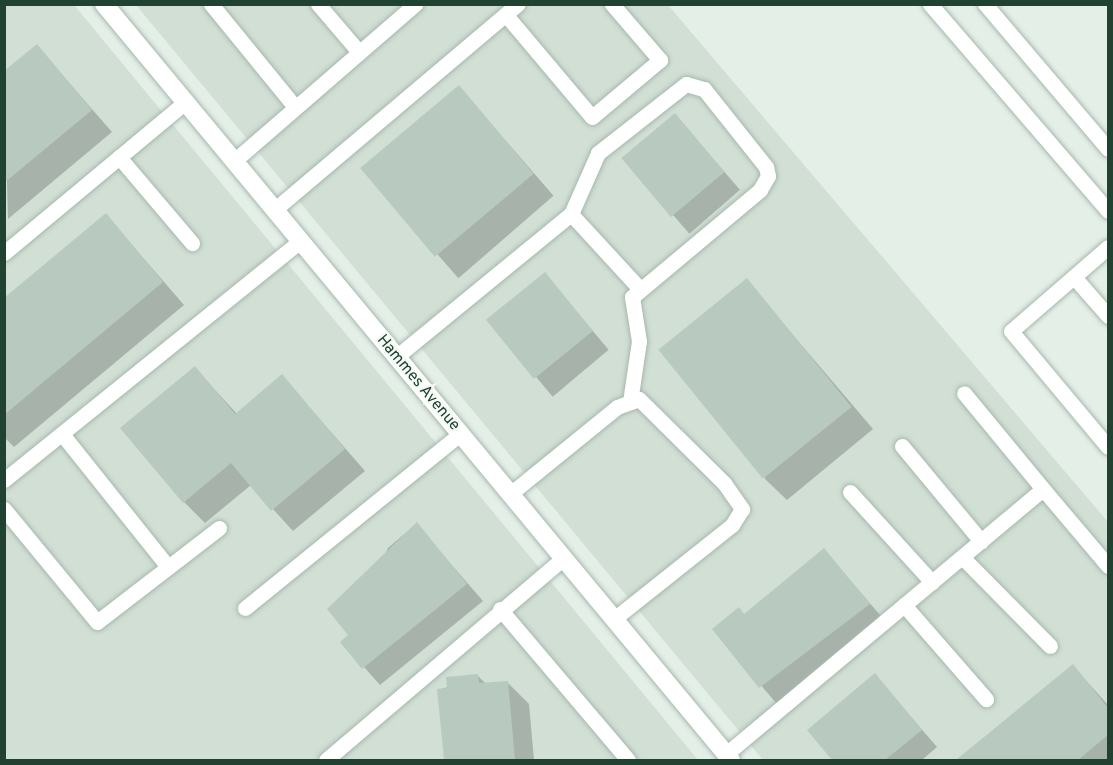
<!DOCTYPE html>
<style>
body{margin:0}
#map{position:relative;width:1113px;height:765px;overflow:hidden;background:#e4efe7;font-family:Overpass,sans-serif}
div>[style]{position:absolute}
.built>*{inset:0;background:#d1dfd5}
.shadow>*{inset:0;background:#0003;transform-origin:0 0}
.building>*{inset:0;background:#b8cabf;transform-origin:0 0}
.roads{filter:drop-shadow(0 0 2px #a6b8ac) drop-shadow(0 0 2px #a6b8ac)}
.lane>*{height:15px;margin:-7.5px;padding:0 7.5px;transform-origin:7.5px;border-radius:7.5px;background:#fff}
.secondary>*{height:18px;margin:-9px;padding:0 9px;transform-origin:9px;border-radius:9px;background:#fff}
span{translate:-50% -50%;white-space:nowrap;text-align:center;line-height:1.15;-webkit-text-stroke:5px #f5faf6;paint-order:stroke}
.street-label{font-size:16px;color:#214230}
.frame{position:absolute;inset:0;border:6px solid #214230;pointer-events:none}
</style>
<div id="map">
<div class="built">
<div style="clip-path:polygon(4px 5px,74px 5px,698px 760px,5px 760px)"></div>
<div style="clip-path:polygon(136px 5px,668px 5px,1108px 522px,1108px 760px,763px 760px)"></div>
</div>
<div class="shadow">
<div style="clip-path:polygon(37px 46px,112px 132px,8px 219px,4px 73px)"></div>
<div style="left:459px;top:87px;width:144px;height:126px;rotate:49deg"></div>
<div style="left:675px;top:115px;width:99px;height:67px;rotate:49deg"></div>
<div style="clip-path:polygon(106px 215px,184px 305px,14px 447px,4px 437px,4px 300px)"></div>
<div style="left:545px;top:274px;width:99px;height:73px;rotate:50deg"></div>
<div style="clip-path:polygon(746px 280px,873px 429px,787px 500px,765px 479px)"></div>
<div style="clip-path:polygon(195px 368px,237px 414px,282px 376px,365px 471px,293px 531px,251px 485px,205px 523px,184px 502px)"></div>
<div style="clip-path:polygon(416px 524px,483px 601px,380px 685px,342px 642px,351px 635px,388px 548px)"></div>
<div style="clip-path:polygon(824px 550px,886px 622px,777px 704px,714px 630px,745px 616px)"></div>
<div style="clip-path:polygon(1073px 666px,1108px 705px,1108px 760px,959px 760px)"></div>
<div style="clip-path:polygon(875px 675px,937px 747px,922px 760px,834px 760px,809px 730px)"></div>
<div style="clip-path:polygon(478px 676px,486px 684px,507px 682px,529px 704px,534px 760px,445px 760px,439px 690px)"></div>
</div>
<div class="building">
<div style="clip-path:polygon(37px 44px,92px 110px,4px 183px,4px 71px)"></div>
<div style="left:459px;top:85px;width:116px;height:129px;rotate:50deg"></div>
<div style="left:675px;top:113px;width:77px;height:70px;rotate:50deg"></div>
<div style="clip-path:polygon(106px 213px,163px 282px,4px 415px,4px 298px)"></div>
<div style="left:545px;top:272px;width:76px;height:76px;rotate:51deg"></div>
<div style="left:747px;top:278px;width:166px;height:114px;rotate:51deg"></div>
<div style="clip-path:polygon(195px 366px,235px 414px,282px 374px,345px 449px,271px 511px,231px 463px,183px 503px,120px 428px)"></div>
<div style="clip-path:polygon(417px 522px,467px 584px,362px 669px,340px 642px,348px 635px,327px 609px)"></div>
<div style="clip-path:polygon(824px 548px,870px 604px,759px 688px,712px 629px,739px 607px,744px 614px)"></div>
<div style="clip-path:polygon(1073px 664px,1108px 708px,1108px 735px,1078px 760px,956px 760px)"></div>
<div style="clip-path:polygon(875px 673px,922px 730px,885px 760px,832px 760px,807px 730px)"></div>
<div style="clip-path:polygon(478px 674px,479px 683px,508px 681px,515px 760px,444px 760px,437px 689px,447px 688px,446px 677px)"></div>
</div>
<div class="roads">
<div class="lane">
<div style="left:211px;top:4px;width:133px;rotate:50.8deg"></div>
<div style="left:318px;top:4px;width:63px;rotate:49.5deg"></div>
<div style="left:930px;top:4px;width:273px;rotate:49.3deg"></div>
<div style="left:985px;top:4px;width:190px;rotate:49.7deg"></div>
<div style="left:506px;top:15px;width:133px;rotate:49.9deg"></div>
<div style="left:592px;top:117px;width:89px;rotate:-40deg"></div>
<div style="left:660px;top:60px;width:74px;rotate:-130.6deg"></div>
<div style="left:119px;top:157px;width:113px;rotate:49.7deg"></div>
<div style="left:234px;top:161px;width:240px;rotate:-40.9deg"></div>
<div style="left:274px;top:210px;width:319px;rotate:-40.2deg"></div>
<div style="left:571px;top:214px;width:67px;rotate:-66.1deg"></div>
<div style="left:598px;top:153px;width:112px;rotate:-38.1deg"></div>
<div style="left:686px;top:84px;width:19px;rotate:16deg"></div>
<div style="left:704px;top:89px;width:100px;rotate:51.5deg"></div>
<div style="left:766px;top:167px;width:9px;rotate:77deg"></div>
<div style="left:768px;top:176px;width:16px;rotate:120deg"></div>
<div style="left:760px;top:190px;width:167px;rotate:140.1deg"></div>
<div style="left:632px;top:297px;width:45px;rotate:81deg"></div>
<div style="left:639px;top:341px;width:62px;rotate:98.4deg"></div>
<div style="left:1108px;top:247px;width:128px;rotate:139.1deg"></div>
<div style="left:1011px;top:331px;width:151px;rotate:50.1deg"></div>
<div style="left:4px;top:253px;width:236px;rotate:-39.8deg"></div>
<div style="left:1074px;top:277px;width:52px;rotate:48.9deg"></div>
<div style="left:396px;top:357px;width:226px;rotate:-39.3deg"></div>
<div style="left:571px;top:214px;width:100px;rotate:47.4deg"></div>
<div style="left:62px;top:434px;width:170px;rotate:51.4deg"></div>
<div style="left:902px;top:446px;width:124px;rotate:50.3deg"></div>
<div style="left:4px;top:480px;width:380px;rotate:-38.9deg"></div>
<div style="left:1043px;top:489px;width:101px;rotate:49.8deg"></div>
<div style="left:850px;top:492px;width:122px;rotate:47.7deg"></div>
<div style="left:510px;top:494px;width:138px;rotate:-39.1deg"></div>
<div style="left:617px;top:407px;width:23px;rotate:-20deg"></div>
<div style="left:639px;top:399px;width:120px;rotate:44.7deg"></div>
<div style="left:724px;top:483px;width:32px;rotate:55deg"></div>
<div style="left:742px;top:509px;width:19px;rotate:122deg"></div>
<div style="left:732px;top:525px;width:151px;rotate:141.5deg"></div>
<div style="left:4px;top:509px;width:146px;rotate:50.5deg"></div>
<div style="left:97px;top:622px;width:154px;rotate:-37.6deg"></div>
<div style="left:962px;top:557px;width:125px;rotate:45.3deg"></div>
<div style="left:904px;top:605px;width:125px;rotate:48.9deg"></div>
<div style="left:245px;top:608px;width:277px;rotate:-39deg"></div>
<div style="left:500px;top:609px;width:198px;rotate:49.7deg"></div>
<div style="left:726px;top:754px;width:413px;rotate:-39.9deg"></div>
<div style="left:1043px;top:489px;width:124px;rotate:-129.5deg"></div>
<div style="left:326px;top:760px;width:311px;rotate:-40.4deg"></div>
</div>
<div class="secondary">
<div style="left:104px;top:4px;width:982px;rotate:50.33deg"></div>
</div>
</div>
<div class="street-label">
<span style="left:418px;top:383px;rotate:50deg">Hammes Avenue</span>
</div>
<div class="frame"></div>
</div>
